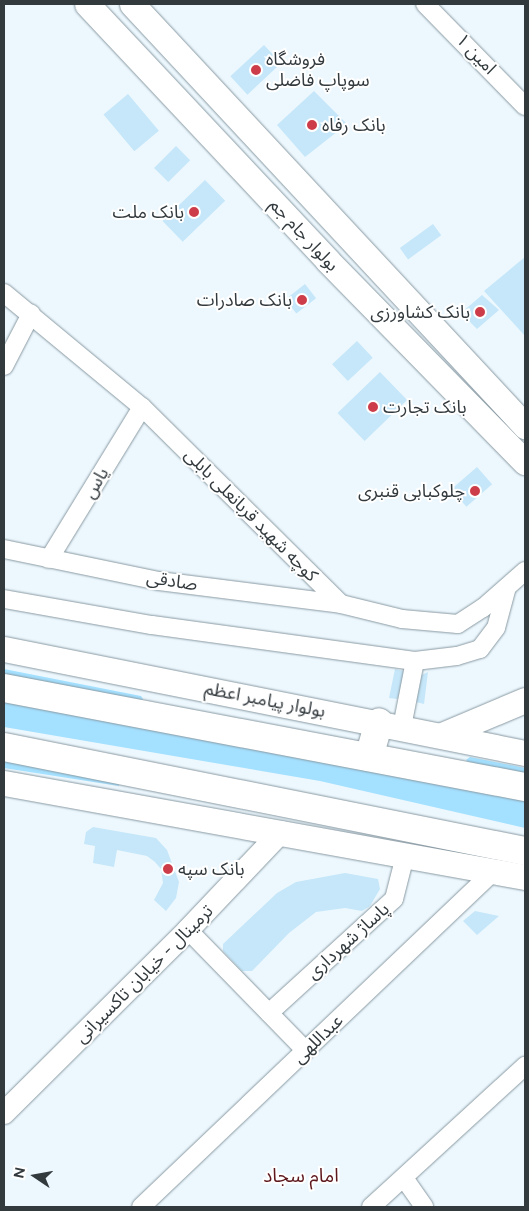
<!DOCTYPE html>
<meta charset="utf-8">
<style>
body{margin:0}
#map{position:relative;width:529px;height:1211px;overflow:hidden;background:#edf8fe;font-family:Figtree,"Noto Sans Arabic",sans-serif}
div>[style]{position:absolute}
.green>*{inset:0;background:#a4e0ff}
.building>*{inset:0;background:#c5e7f9;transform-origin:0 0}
.roads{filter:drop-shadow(0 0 1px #8999a2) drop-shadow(0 0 1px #8999a2)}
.minor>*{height:18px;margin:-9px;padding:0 9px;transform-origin:9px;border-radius:9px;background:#fff}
.tertiary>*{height:22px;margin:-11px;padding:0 11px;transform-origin:11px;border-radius:11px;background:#fff}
.secondary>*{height:25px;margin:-12.5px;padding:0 12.5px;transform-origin:12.5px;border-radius:12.5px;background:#fff}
.primary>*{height:28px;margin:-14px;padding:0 14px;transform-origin:14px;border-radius:14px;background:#fff}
.dots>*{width:14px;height:14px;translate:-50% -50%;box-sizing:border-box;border:2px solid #fff;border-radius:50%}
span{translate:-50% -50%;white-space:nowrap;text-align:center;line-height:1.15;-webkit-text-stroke:4px #fff;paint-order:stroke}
.street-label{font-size:18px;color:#333a3e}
.poi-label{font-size:18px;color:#333a3e}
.left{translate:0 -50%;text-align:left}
.right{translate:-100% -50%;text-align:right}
.neighbourhood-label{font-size:19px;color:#5d181d}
.frame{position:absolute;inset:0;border:5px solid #333a3e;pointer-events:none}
.north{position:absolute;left:10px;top:1151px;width:50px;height:50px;-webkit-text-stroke:4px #fff;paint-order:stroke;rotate:282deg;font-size:14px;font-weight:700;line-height:20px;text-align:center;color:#333a3e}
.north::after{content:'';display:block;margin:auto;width:18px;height:22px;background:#333a3e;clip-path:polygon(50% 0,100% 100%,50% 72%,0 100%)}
</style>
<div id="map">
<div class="green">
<div style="clip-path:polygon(4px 669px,141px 696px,143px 699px,141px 702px,4px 675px)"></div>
<div style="clip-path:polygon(4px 701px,525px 800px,525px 828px,320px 781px,4px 727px)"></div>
<div style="clip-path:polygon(470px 757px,525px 768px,525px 775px,470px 765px,466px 760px)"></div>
<div style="clip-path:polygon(4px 760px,119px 783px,119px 786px,4px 768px)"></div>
</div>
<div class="building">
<div style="left:264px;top:45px;width:25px;height:46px;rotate:47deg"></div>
<div style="clip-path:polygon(314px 91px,347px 124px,305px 157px,277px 125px)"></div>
<div style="left:128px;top:94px;width:48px;height:32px;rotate:50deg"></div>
<div style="left:176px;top:146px;width:20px;height:31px;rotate:45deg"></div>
<div style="left:205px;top:180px;width:29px;height:59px;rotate:46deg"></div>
<div style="left:433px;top:224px;width:14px;height:41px;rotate:54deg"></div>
<div style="clip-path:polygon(525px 257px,525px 336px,484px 291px)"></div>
<div style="left:305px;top:284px;width:18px;height:25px;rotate:52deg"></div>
<div style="clip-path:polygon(482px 295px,499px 310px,477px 329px,461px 313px)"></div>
<div style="left:357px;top:341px;width:23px;height:34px;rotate:47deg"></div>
<div style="left:380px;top:372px;width:39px;height:59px;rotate:46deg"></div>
<div style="left:477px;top:467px;width:23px;height:34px;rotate:49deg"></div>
<div style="clip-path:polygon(395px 669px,403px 671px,406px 678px,402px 693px,397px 699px,389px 698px)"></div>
<div style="clip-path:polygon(428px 672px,424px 704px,416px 702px,417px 677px)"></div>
<div style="clip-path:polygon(93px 827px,156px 838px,167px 850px,179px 882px,176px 898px,166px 911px,154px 900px,163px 883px,161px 869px,155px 862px,147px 856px,117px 850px,114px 867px,93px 863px,95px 846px,84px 844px,86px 832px)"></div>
<div style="clip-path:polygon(345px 873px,378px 879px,380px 889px,370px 906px,362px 911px,345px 908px,316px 912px,289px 933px,252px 971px,242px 971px,223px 951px,223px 944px,277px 893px,296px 882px)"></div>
<div style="clip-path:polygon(475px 911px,499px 916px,477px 935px,463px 921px)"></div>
</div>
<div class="roads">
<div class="minor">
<div style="left:425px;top:4px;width:143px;rotate:45.6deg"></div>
<div style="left:4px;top:293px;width:179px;rotate:39.6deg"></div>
<div style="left:142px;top:407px;width:280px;rotate:44.7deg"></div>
<div style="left:341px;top:604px;width:63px;rotate:13.8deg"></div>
<div style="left:402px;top:619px;width:56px;rotate:5.1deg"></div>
<div style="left:458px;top:624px;width:30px;rotate:-33deg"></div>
<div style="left:483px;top:608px;width:56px;rotate:-41.4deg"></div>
<div style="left:4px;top:366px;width:59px;rotate:-62.6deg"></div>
<div style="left:4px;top:549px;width:158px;rotate:11.7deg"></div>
<div style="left:159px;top:581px;width:183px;rotate:7.2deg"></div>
<div style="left:49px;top:559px;width:178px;rotate:-58.5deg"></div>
<div style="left:4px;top:599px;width:150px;rotate:10deg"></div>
<div style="left:152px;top:625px;width:265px;rotate:7.8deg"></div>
<div style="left:415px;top:661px;width:42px;rotate:-6.8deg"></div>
<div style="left:457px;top:656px;width:24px;rotate:-17deg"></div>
<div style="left:480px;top:649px;width:26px;rotate:-53deg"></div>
<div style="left:496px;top:628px;width:42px;rotate:-75deg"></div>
<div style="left:402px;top:727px;width:67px;rotate:-78.9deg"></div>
<div style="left:188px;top:930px;width:168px;rotate:45.7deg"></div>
<div style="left:269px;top:1013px;width:169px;rotate:-42.4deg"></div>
<div style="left:394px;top:899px;width:44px;rotate:-75.7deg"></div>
<div style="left:404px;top:1178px;width:35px;rotate:55deg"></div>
<div style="left:141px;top:1207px;width:489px;rotate:-43.6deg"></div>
<div style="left:371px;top:1207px;width:209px;rotate:-42.5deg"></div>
</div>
<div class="tertiary">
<div style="left:4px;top:1113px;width:260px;rotate:-44.8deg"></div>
<div style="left:188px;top:930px;width:135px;rotate:-46.5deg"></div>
</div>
<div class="secondary">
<div style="left:87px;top:4px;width:351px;rotate:46.8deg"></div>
<div style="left:327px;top:260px;width:283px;rotate:45.6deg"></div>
<div style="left:132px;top:4px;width:577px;rotate:47.04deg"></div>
<div style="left:4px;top:649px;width:531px;rotate:11.29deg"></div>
<div style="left:442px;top:735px;width:90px;rotate:-22.9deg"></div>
<div style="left:4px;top:783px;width:529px;rotate:10.23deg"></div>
</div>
<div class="primary">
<div style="left:4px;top:688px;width:530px;rotate:10.76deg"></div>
<div style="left:4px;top:747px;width:531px;rotate:11.29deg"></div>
<div style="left:369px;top:757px;width:36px;rotate:-74deg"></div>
</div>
</div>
<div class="dots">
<div style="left:256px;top:70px;background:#cd3d49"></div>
<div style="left:312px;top:125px;background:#cd3d49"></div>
<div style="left:194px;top:212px;background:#cd3d49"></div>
<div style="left:302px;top:300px;background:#cd3d49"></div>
<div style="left:480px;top:312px;background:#cd3d49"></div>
<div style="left:373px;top:407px;background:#cd3d49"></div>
<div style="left:475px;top:491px;background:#cd3d49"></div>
<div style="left:168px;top:869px;background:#cd3d49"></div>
</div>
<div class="street-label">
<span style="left:476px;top:54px;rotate:46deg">امین ۱</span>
<span style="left:304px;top:235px;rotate:47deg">بولوار جام جم</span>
<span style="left:96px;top:483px;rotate:-59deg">یاس</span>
<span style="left:251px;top:515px;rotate:45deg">کوچه شهید قربانعلی بابلی</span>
<span style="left:172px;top:581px;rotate:8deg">صادقی</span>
<span style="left:265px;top:700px;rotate:11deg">بولوار پیامبر اعظم</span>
<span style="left:348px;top:941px;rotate:-42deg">پاساژ شهرداری</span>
<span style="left:144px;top:974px;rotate:-45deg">ترمینال - خیابان تاکسیرانی</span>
<span style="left:318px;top:1039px;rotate:-44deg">عبداللهی</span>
</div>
<div class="poi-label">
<span class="left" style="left:266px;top:70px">فروشگاه<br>سوپاپ فاضلی</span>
<span class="left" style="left:322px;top:125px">بانک رفاه</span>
<span class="right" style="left:184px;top:212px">بانک ملت</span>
<span class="right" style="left:292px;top:300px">بانک صادرات</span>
<span class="right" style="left:470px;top:312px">بانک کشاورزی</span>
<span class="left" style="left:383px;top:407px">بانک تجارت</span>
<span class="right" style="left:465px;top:491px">چلوکبابی قنبری</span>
<span class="left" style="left:178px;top:869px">بانک سپه</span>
</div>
<div class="neighbourhood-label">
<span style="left:301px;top:1176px">امام سجاد</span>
</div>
<div class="frame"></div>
<div class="north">N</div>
</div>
